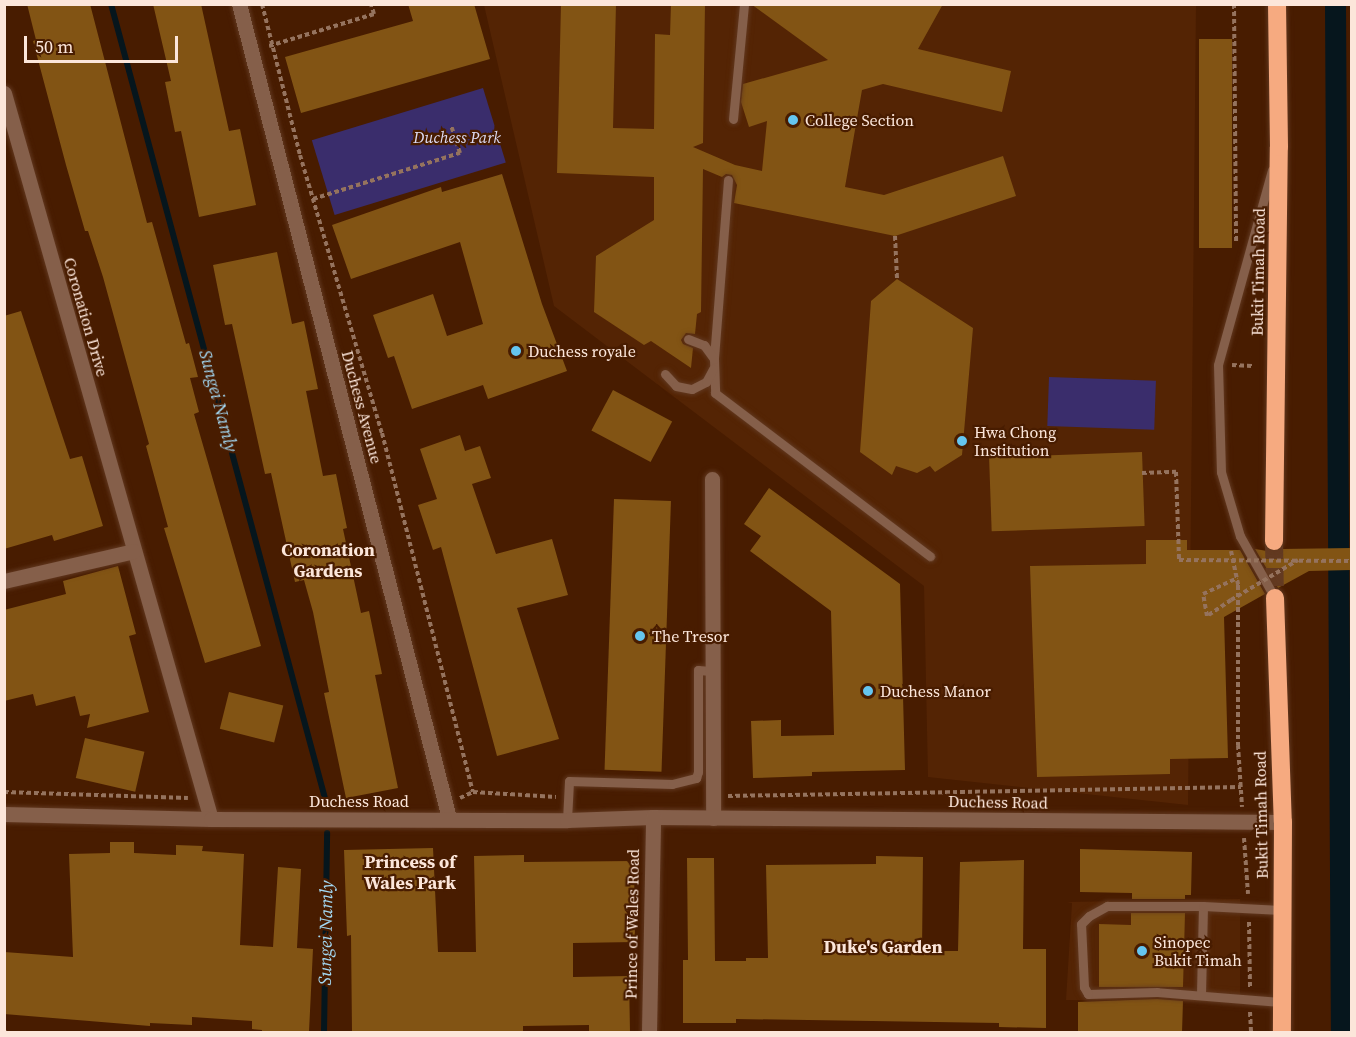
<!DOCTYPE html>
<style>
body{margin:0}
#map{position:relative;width:1356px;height:1037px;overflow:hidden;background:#481c00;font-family:"Source Serif 4",serif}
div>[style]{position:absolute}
.built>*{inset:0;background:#542404}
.green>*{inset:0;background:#3a2d6c;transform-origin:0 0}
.stream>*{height:6px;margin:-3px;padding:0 3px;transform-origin:3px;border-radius:3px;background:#06161d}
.canal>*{height:21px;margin:-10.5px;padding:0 10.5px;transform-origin:10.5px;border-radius:10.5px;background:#06161d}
.building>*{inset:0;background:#825414;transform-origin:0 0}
.highway-tunnel>*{height:18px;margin-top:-9px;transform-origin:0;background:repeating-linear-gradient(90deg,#633a21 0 18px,transparent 0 27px)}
.path>*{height:4px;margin-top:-2px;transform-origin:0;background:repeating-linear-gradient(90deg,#95735e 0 4.5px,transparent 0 7.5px)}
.roads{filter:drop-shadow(0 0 2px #61381f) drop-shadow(0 0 2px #61381f)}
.lane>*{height:9px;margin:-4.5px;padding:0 4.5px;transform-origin:4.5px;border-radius:4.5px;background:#855f4a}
.street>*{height:15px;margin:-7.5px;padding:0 7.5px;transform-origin:7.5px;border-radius:7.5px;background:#855f4a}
.highway>*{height:18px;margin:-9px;padding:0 9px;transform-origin:9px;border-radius:9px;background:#f6aa80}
.path-bridge>*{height:4px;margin-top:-2px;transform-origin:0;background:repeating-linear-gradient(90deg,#95735e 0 4.5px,transparent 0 7.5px)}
.dots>*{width:16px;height:16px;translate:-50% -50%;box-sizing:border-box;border:3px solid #481c00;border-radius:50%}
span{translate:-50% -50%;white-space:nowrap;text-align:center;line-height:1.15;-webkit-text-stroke:4.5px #481c00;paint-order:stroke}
.poi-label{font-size:16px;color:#fce6da}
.left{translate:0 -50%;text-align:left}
.park-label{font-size:16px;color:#dddbf3;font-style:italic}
.street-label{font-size:16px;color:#fce6da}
.water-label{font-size:18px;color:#a3d7f1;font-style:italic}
.neighbourhood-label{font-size:18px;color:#fce6da;font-weight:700}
.frame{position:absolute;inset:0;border:6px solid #fce6da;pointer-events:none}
.scale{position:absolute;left:24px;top:36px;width:154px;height:27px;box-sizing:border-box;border:3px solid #fce6da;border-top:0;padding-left:8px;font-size:18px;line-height:21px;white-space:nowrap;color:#fce6da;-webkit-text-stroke:4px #481c00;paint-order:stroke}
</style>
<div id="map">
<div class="built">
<div style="clip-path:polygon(484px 5px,1196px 5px,1188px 805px,928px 777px,924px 586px,554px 306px)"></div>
<div style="clip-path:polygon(1240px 899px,1240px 1002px,1066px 1000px,1072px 903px,1067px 902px)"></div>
</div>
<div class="green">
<div style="left:483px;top:88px;width:78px;height:179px;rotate:73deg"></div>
<div style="left:1049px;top:377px;width:107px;height:49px;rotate:2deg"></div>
</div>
<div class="stream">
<div style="left:111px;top:4px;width:822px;rotate:74.92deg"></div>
<div style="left:324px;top:1032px;width:199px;rotate:-89.1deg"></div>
</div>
<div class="canal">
<div style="left:1335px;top:4px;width:1028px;rotate:89.67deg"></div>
</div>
<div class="building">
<div style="clip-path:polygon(27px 4px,90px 4px,147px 223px,152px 222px,186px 344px,189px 343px,198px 377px,190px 378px,199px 412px,194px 414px,261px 646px,205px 663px,164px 528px,168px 527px,146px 446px,149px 444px,103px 277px,88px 231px,85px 231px,66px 165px,33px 41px,36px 40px)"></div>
<div style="clip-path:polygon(153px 4px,201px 4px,229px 131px,240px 129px,256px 205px,199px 217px,181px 131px,175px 132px,165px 82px,171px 81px)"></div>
<div style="clip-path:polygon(408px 4px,474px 4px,490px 59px,301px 113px,285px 57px,413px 21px)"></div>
<div style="clip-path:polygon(561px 4px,616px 4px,613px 128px,654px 129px,655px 34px,670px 35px,671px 4px,705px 4px,703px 143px,693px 147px,735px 165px,762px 171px,767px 121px,749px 127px,741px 102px,743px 84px,828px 60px,751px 4px,943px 4px,918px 49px,1011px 71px,1002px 112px,883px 84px,862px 90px,845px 187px,884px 195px,1003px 156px,1016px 196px,895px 236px,734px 203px,737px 185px,732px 175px,726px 174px,722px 177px,703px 169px,701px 312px,697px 314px,695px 334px,686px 333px,681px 340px,683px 344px,693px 348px,691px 368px,651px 341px,644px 345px,594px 312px,596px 256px,654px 220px,654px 177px,557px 173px)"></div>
<div style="left:1199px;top:39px;width:33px;height:209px"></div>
<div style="clip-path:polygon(502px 174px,542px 304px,567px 371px,488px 399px,483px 385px,412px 409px,394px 356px,388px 358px,373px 315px,433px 294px,447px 336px,483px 324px,460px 242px,351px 279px,332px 225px,441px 187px,442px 192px)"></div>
<div style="clip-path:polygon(277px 252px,292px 324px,304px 321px,318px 389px,306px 391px,323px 476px,336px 474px,347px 528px,343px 529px,361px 613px,369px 611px,382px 674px,375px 675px,398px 788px,346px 798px,324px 693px,329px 692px,313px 612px,304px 580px,295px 582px,271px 473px,265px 474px,232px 324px,225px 325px,213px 265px)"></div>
<div style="clip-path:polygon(897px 279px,973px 328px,962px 455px,935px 472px,930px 466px,917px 473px,896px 466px,892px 475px,860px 452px,871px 301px)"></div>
<div style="clip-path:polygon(21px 311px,70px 459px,82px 456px,103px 526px,54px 541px,52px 535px,4px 549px,4px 316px)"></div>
<div style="left:613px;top:390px;width:67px;height:46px;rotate:28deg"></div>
<div style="clip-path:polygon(460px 435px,465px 451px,480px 446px,491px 478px,472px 484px,496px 554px,552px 539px,568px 595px,517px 608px,559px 739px,497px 756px,441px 547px,433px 550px,418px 505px,437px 499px,420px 449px)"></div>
<div style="left:1142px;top:452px;width:74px;height:153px;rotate:88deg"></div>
<div style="clip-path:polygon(769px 488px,900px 584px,905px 770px,812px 772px,812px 776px,753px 778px,751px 721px,781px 720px,781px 736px,834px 735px,831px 611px,750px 551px,761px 536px,744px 524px)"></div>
<div style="left:614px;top:499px;width:57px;height:271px;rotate:2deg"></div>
<div style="clip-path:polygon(1146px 540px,1187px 540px,1187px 550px,1240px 550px,1265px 594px,1224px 617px,1228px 758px,1170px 759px,1170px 774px,1037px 777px,1030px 566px,1146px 564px)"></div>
<div style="clip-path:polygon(1352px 548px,1352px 570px,1309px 571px,1278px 588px,1255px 549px,1274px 552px,1281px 549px)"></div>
<div style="clip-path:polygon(118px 566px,136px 634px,129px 636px,149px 712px,87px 728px,90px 714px,80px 716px,75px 696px,36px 706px,33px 694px,4px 701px,4px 610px,66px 594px,63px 581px)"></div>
<div style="left:229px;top:692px;width:56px;height:38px;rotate:14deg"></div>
<div style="left:85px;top:738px;width:61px;height:41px;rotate:13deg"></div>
<div style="clip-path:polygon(110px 842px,134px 842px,134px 853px,176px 855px,176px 845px,203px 846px,202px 851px,244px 854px,240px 945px,273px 947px,278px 867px,301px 869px,297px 948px,313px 949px,309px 1032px,262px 1032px,262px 1030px,252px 1029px,252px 1021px,192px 1017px,192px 1025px,150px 1023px,150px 1026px,4px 1014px,4px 952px,73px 957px,69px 854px,110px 853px)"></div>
<div style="clip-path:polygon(433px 848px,438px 952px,476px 952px,474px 856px,524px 855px,524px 862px,634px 861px,635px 942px,573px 943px,573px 977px,629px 976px,630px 1032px,589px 1032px,589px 1025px,523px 1026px,523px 1032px,352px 1032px,351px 935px,347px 936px,344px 850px)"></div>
<div style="clip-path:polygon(1080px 849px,1192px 852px,1191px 895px,1185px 895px,1185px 899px,1132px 899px,1132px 893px,1080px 892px)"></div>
<div style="clip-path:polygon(876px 856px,923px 857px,922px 951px,958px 951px,960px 862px,1024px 860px,1023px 949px,1046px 949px,1046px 1028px,999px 1027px,999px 1023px,808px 1020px,736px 1019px,736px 1023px,683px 1023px,683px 960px,688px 960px,687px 858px,714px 858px,715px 961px,746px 961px,746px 958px,768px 958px,766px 865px,876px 864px)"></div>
<div style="clip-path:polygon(1131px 913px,1185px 913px,1183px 987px,1099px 987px,1099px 924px,1131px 925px)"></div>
<div style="clip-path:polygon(1157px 999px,1183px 1001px,1182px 1032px,1078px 1032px,1078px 1002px)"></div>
</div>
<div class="highway-tunnel">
<div style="left:1274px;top:541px;width:57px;rotate:89deg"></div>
</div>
<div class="path">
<div style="left:262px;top:4px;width:156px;rotate:75.9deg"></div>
<div style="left:300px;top:155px;width:290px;rotate:73.6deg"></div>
<div style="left:382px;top:433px;width:370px;rotate:75.8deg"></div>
<div style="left:1234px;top:4px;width:237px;rotate:89.5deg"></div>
<div style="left:269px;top:46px;width:110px;rotate:-16.9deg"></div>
<div style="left:374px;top:14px;width:10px;rotate:-107deg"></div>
<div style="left:313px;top:199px;width:154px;rotate:-17.4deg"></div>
<div style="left:460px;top:153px;width:29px;rotate:-108deg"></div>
<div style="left:895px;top:236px;width:43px;rotate:87.3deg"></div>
<div style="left:1232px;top:365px;width:20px;rotate:3deg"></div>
<div style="left:1231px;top:551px;width:35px;rotate:78deg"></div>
<div style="left:1238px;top:585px;width:160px;rotate:90deg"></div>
<div style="left:1238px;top:745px;width:62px;rotate:86.3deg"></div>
<div style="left:1231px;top:600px;width:29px;rotate:146deg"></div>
<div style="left:1207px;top:616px;width:22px;rotate:-100deg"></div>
<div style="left:1203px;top:594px;width:38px;rotate:-25deg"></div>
<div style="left:4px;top:792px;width:184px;rotate:1.9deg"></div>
<div style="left:728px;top:796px;width:513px;rotate:-1.01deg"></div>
<div style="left:460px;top:798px;width:14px;rotate:-25deg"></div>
<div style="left:473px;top:792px;width:83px;rotate:3.4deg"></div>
<div style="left:1244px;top:838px;width:56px;rotate:85.9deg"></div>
<div style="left:1249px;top:922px;width:65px;rotate:89.1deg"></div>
<div style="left:1250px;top:1012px;width:20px;rotate:87deg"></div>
<div style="left:4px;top:1031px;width:2px;rotate:27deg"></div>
</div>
<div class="roads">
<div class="lane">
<div style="left:733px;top:119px;width:116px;rotate:-84.5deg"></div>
<div style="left:1272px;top:170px;width:202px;rotate:105.5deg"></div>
<div style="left:1218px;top:365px;width:107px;rotate:88.4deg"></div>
<div style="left:1221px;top:472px;width:67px;rotate:73.5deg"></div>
<div style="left:1240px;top:536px;width:71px;rotate:60.6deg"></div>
<div style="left:728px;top:180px;width:180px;rotate:94.5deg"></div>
<div style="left:714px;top:359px;width:34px;rotate:88deg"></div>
<div style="left:715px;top:393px;width:270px;rotate:37.2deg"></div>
<div style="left:688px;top:339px;width:17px;rotate:21deg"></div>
<div style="left:704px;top:345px;width:17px;rotate:54deg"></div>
<div style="left:665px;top:374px;width:16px;rotate:47deg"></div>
<div style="left:676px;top:386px;width:16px;rotate:11deg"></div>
<div style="left:692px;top:389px;width:16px;rotate:-27deg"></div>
<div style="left:706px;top:382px;width:15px;rotate:-62deg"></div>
<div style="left:567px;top:820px;width:39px;rotate:-87deg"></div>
<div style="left:569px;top:781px;width:103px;rotate:1.7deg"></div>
<div style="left:672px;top:784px;width:25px;rotate:-14deg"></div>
<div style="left:696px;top:778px;width:6px;rotate:-72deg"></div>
<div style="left:698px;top:772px;width:102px;rotate:-90deg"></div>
<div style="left:698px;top:670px;width:13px;rotate:4deg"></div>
<div style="left:1201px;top:994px;width:88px;rotate:-88.7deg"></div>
<div style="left:1280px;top:1002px;width:123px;rotate:-175.4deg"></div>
<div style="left:1157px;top:992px;width:69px;rotate:178.3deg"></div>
<div style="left:1088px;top:994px;width:8px;rotate:-120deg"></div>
<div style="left:1084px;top:987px;width:63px;rotate:-92.7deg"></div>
<div style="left:1081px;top:924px;width:11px;rotate:-45deg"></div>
<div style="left:1089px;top:916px;width:21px;rotate:-29deg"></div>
<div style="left:1107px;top:906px;width:96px"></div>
<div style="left:1203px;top:906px;width:78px;rotate:2.9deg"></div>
</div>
<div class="street">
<div style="left:239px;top:4px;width:841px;rotate:75.53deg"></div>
<div style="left:4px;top:93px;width:755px;rotate:74.09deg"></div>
<div style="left:712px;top:479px;width:339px;rotate:89.8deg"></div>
<div style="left:4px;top:581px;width:133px;rotate:-13deg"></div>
<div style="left:4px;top:814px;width:207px;rotate:1.4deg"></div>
<div style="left:211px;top:819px;width:356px;rotate:0.2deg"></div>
<div style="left:567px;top:820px;width:86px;rotate:-2deg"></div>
<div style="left:653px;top:817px;width:630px;rotate:0.45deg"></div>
<div style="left:649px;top:1032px;width:215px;rotate:-88.9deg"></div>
</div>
<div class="highway">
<div style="left:1274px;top:541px;width:394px;rotate:-89.3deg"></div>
<div style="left:1279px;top:147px;width:143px;rotate:-90.8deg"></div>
<div style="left:1275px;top:598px;width:224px;rotate:88deg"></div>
<div style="left:1283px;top:822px;width:210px;rotate:90.3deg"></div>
</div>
</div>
<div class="path-bridge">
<div style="left:1142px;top:473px;width:34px;rotate:-2deg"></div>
<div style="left:1176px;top:472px;width:88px;rotate:88deg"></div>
<div style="left:1179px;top:560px;width:173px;rotate:0.3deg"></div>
<div style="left:1231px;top:600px;width:78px;rotate:-30.8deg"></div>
</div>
<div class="dots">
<div style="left:793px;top:120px;background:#65c5ef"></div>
<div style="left:516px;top:351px;background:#65c5ef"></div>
<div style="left:962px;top:441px;background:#65c5ef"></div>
<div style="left:640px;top:636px;background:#65c5ef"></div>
<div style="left:868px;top:691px;background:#65c5ef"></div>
<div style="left:1142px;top:951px;background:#65c5ef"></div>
</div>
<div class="poi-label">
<span class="left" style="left:805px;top:120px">College Section</span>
<span class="left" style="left:528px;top:351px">Duchess royale</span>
<span class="left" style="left:974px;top:441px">Hwa Chong<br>Institution</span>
<span class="left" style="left:652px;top:636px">The Tresor</span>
<span class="left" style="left:880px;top:691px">Duchess Manor</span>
<span class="left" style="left:1154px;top:951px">Sinopec<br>Bukit Timah</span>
</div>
<div class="park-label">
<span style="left:457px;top:137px">Duchess Park</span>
</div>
<div class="street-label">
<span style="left:1258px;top:272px;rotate:-89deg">Bukit Timah Road</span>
<span style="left:86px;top:317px;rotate:74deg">Coronation Drive</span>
<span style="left:362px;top:407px;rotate:75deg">Duchess Avenue</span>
<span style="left:359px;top:801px">Duchess Road</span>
<span style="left:998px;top:802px;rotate:1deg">Duchess Road</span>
<span style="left:1261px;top:815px;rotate:-91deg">Bukit Timah Road</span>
<span style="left:632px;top:924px;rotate:-89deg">Prince of Wales Road</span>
</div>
<div class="water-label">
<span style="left:218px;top:401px;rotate:75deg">Sungei Namly</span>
<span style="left:326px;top:933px;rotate:-89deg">Sungei Namly</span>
</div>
<div class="neighbourhood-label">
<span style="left:328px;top:561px">Coronation<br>Gardens</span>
<span style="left:410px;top:873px">Princess of<br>Wales Park</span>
<span style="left:883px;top:947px">Duke's Garden</span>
</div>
<div class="frame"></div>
<div class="scale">50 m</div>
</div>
